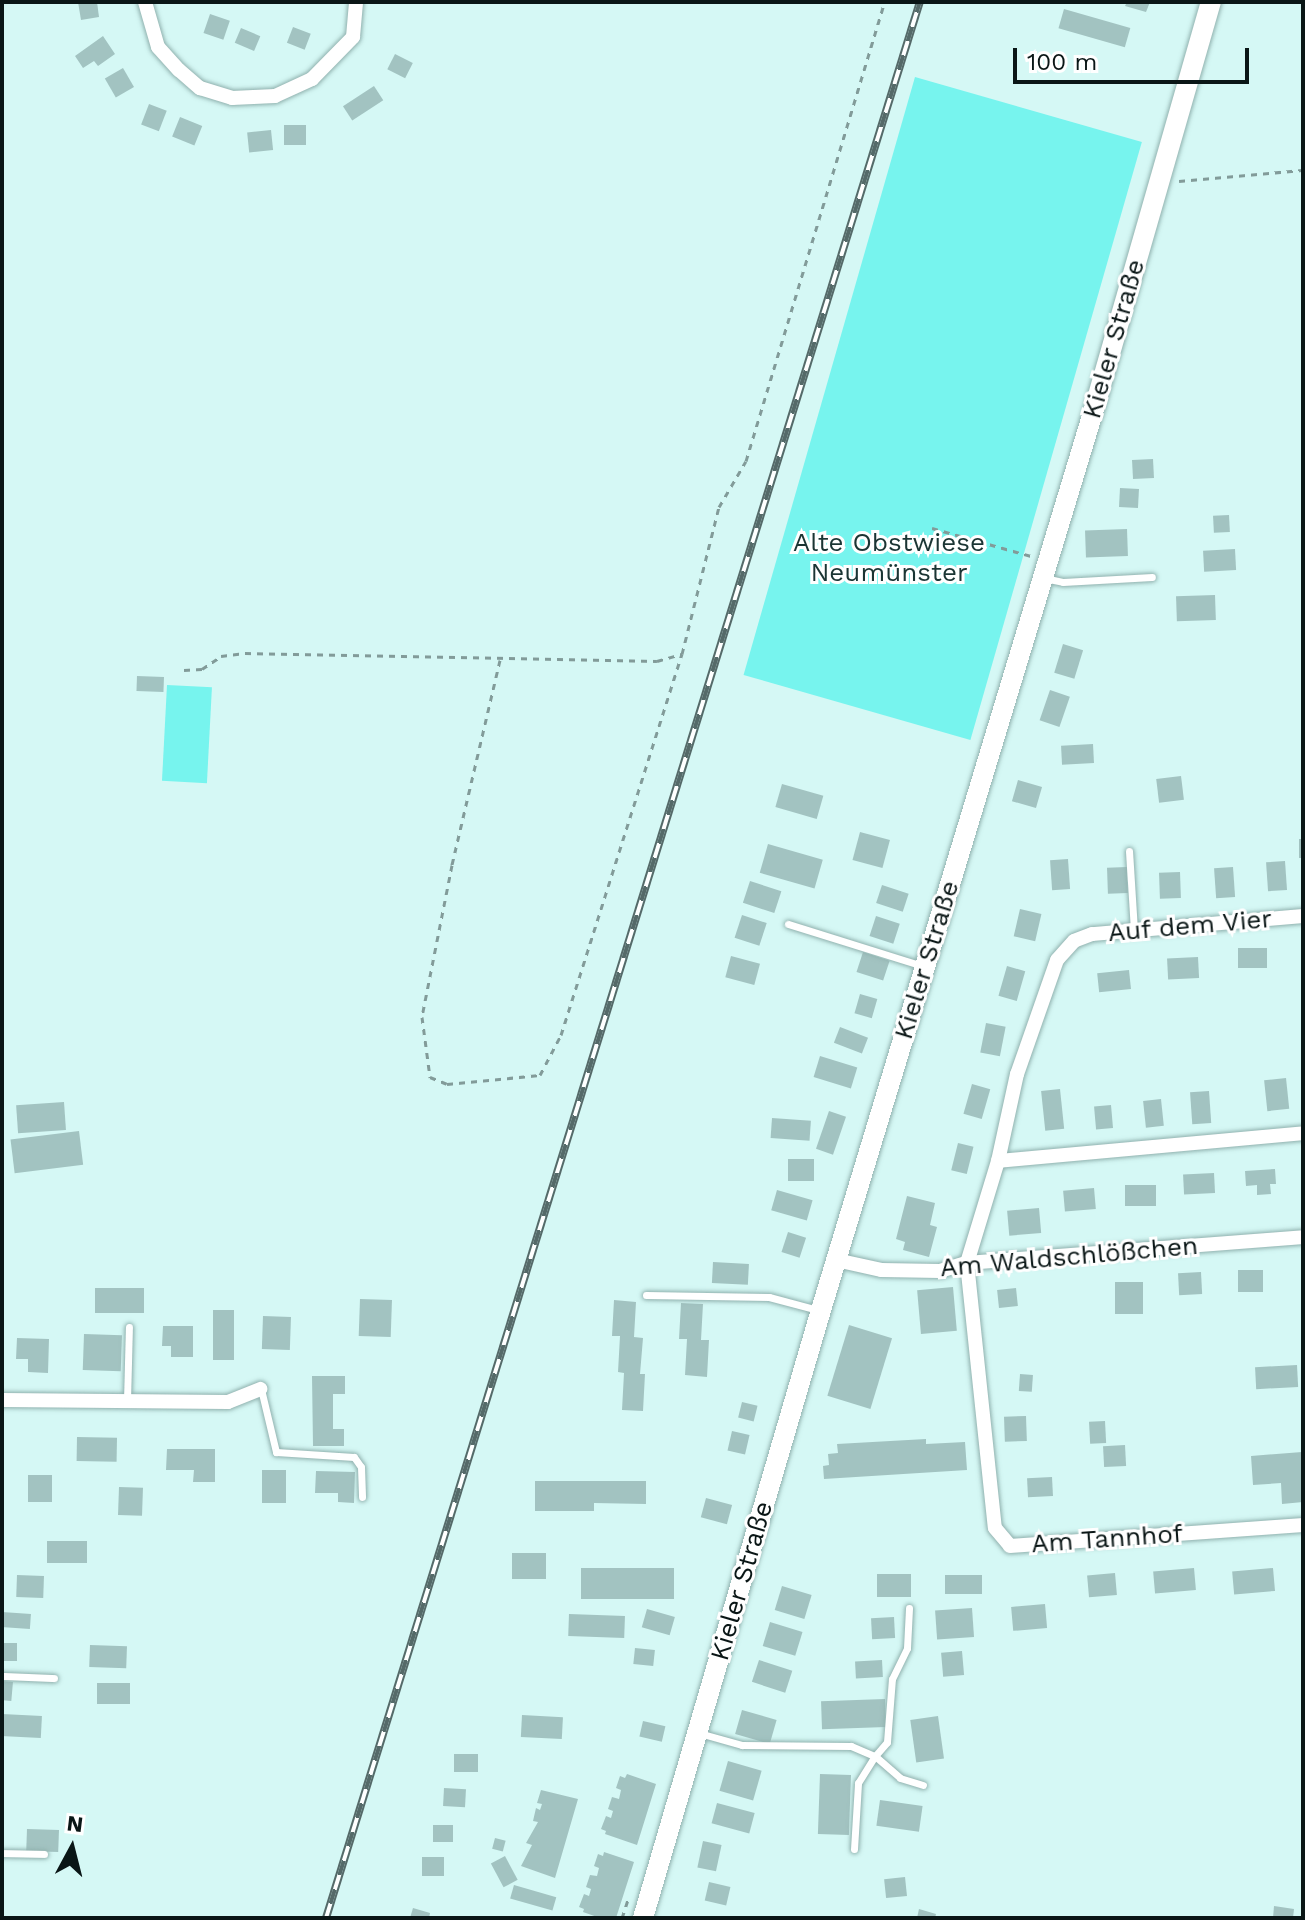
<!DOCTYPE html>
<meta charset="utf-8">
<style>
body{margin:0}
#map{position:relative;width:1305px;height:1920px;overflow:hidden;background:#d5f8f5;font-family:"Work Sans",sans-serif}
div>[style]{position:absolute}
.green>*{inset:0;background:#77f4ee;transform-origin:0 0}
.building>*{inset:0;background:#a2c3c1;transform-origin:0 0}
.path>*{height:3px;margin-top:-1.5px;transform-origin:0;background:repeating-linear-gradient(90deg,#829b99 0 6px,transparent 0 12px)}
.roads{filter:drop-shadow(0 0 2px #90b1ae) drop-shadow(0 0 2px #90b1ae)}
.service>*{height:7px;margin:-3.5px;padding:0 3.5px;transform-origin:3.5px;border-radius:3.5px;background:#fff}
.minor>*{height:14px;margin:-7px;padding:0 7px;transform-origin:7px;border-radius:7px;background:#fff}
.secondary>*{height:20px;margin:-10px;padding:0 10px;transform-origin:10px;border-radius:10px;background:#fff}
.rail>*{height:8px;margin-top:-4px;transform-origin:0;background:repeating-linear-gradient(90deg,#fff 0 15px,#556a69 0 30px);box-sizing:border-box;border-block:2px solid #556a69}
span{translate:-50% -50%;white-space:nowrap;text-align:center;line-height:1.15;-webkit-text-stroke:6px #fff;paint-order:stroke}
.street-label{font-size:26px;color:#0a1616}
.park-label{font-size:26px;color:#1b3534}
.frame{position:absolute;inset:0;border:4px solid #0a1616;pointer-events:none}
.north{position:absolute;left:32px;top:1808px;width:80px;height:80px;-webkit-text-stroke:6px #fff;paint-order:stroke;rotate:7deg;font-size:22px;font-weight:700;line-height:32px;text-align:center;color:#0a1616}
.north::after{content:'';display:block;margin:auto;width:28px;height:36px;background:#0a1616;clip-path:polygon(50% 0,100% 100%,50% 72%,0 100%)}
.scale{position:absolute;left:1013px;top:48px;width:236px;height:36px;box-sizing:border-box;border:4px solid #0a1616;border-top:0;padding-left:10px;font-size:24px;line-height:28px;white-space:nowrap;color:#0a1616;-webkit-text-stroke:6px #fff;paint-order:stroke}
</style>
<div id="map">
<div class="green">
<div style="left:915px;top:77px;width:236px;height:622px;rotate:16deg"></div>
<div style="left:167px;top:685px;width:45px;height:96px;rotate:3deg"></div>
</div>
<div class="building">
<div style="clip-path:polygon(78px 2px,97px 2px,99px 17px,81px 20px)"></div>
<div style="clip-path:polygon(1127px 2px,1150px 2px,1146px 12px,1125px 6px)"></div>
<div style="left:1064px;top:9px;width:69px;height:20px;rotate:16deg"></div>
<div style="left:210px;top:14px;width:21px;height:20px;rotate:19deg"></div>
<div style="left:293px;top:27px;width:19px;height:17px;rotate:21deg"></div>
<div style="left:241px;top:28px;width:21px;height:16px;rotate:23deg"></div>
<div style="clip-path:polygon(103px 36px,115px 54px,98px 66px,94px 61px,83px 68px,75px 56px)"></div>
<div style="left:395px;top:54px;width:20px;height:17px;rotate:27deg"></div>
<div style="left:123px;top:68px;width:22px;height:21px;rotate:60deg"></div>
<div style="left:374px;top:86px;width:17px;height:37px;rotate:57deg"></div>
<div style="left:149px;top:104px;width:19px;height:22px;rotate:21deg"></div>
<div style="left:180px;top:117px;width:24px;height:21px;rotate:22deg"></div>
<div style="left:306px;top:125px;width:20px;height:22px;rotate:90deg"></div>
<div style="left:271px;top:130px;width:20px;height:24px;rotate:84deg"></div>
<div style="left:1153px;top:459px;width:19px;height:21px;rotate:87deg"></div>
<div style="left:1120px;top:488px;width:19px;height:19px;rotate:3deg"></div>
<div style="left:1229px;top:515px;width:17px;height:16px;rotate:87deg"></div>
<div style="left:1127px;top:529px;width:27px;height:42px;rotate:88deg"></div>
<div style="left:1235px;top:549px;width:21px;height:32px;rotate:87deg"></div>
<div style="left:1215px;top:595px;width:25px;height:39px;rotate:88deg"></div>
<div style="left:1063px;top:644px;width:21px;height:30px;rotate:17deg"></div>
<div style="left:137px;top:676px;width:27px;height:15px;rotate:2deg"></div>
<div style="left:1050px;top:690px;width:21px;height:32px;rotate:19deg"></div>
<div style="left:1093px;top:744px;width:19px;height:32px;rotate:87deg"></div>
<div style="left:1181px;top:776px;width:24px;height:25px;rotate:83deg"></div>
<div style="left:1018px;top:780px;width:25px;height:22px;rotate:16deg"></div>
<div style="left:782px;top:784px;width:43px;height:24px;rotate:16deg"></div>
<div style="left:860px;top:832px;width:31px;height:29px;rotate:15deg"></div>
<div style="left:1299px;top:839px;width:4px;height:19px"></div>
<div style="left:768px;top:844px;width:57px;height:30px;rotate:16deg"></div>
<div style="left:1068px;top:859px;width:30px;height:18px;rotate:86deg"></div>
<div style="left:1285px;top:861px;width:29px;height:19px;rotate:86deg"></div>
<div style="left:1127px;top:867px;width:26px;height:20px;rotate:88deg"></div>
<div style="left:1233px;top:867px;width:30px;height:19px;rotate:86deg"></div>
<div style="left:1180px;top:872px;width:26px;height:21px;rotate:88deg"></div>
<div style="left:750px;top:881px;width:33px;height:23px;rotate:18deg"></div>
<div style="left:882px;top:885px;width:28px;height:19px;rotate:18deg"></div>
<div style="left:1020px;top:909px;width:22px;height:28px;rotate:13deg"></div>
<div style="left:742px;top:915px;width:26px;height:24px;rotate:18deg"></div>
<div style="left:876px;top:916px;width:25px;height:21px;rotate:18deg"></div>
<div style="left:1238px;top:948px;width:29px;height:20px"></div>
<div style="left:863px;top:952px;width:28px;height:21px;rotate:18deg"></div>
<div style="left:731px;top:956px;width:30px;height:22px;rotate:15deg"></div>
<div style="left:1198px;top:957px;width:21px;height:31px;rotate:87deg"></div>
<div style="left:1007px;top:966px;width:19px;height:31px;rotate:16deg"></div>
<div style="left:1129px;top:970px;width:19px;height:32px;rotate:84deg"></div>
<div style="left:860px;top:994px;width:18px;height:20px;rotate:16deg"></div>
<div style="left:986px;top:1023px;width:20px;height:30px;rotate:11deg"></div>
<div style="left:840px;top:1027px;width:30px;height:17px;rotate:21deg"></div>
<div style="left:820px;top:1056px;width:39px;height:22px;rotate:17deg"></div>
<div style="left:1286px;top:1078px;width:31px;height:22px;rotate:84deg"></div>
<div style="left:972px;top:1084px;width:19px;height:31px;rotate:16deg"></div>
<div style="left:1060px;top:1089px;width:40px;height:19px;rotate:84deg"></div>
<div style="left:1209px;top:1091px;width:32px;height:19px;rotate:86deg"></div>
<div style="left:1161px;top:1099px;width:27px;height:18px;rotate:84deg"></div>
<div style="left:64px;top:1102px;width:28px;height:48px;rotate:86deg"></div>
<div style="left:1111px;top:1105px;width:23px;height:17px;rotate:85deg"></div>
<div style="left:829px;top:1111px;width:18px;height:40px;rotate:19deg"></div>
<div style="left:772px;top:1118px;width:39px;height:20px;rotate:4deg"></div>
<div style="left:79px;top:1131px;width:34px;height:69px;rotate:83deg"></div>
<div style="left:958px;top:1143px;width:16px;height:28px;rotate:14deg"></div>
<div style="left:788px;top:1159px;width:26px;height:22px"></div>
<div style="clip-path:polygon(1275px 1169px,1276px 1184px,1270px 1184px,1271px 1194px,1257px 1195px,1257px 1185px,1246px 1186px,1245px 1171px)"></div>
<div style="left:1214px;top:1173px;width:20px;height:31px;rotate:87deg"></div>
<div style="left:1125px;top:1185px;width:31px;height:21px"></div>
<div style="left:1094px;top:1188px;width:21px;height:31px;rotate:85deg"></div>
<div style="left:777px;top:1190px;width:37px;height:21px;rotate:16deg"></div>
<div style="clip-path:polygon(907px 1196px,935px 1203px,930px 1225px,937px 1227px,929px 1257px,903px 1250px,905px 1242px,896px 1239px)"></div>
<div style="left:1039px;top:1208px;width:25px;height:32px;rotate:85deg"></div>
<div style="left:788px;top:1232px;width:19px;height:21px;rotate:18deg"></div>
<div style="left:713px;top:1262px;width:36px;height:21px;rotate:3deg"></div>
<div style="left:1238px;top:1270px;width:25px;height:22px"></div>
<div style="left:1201px;top:1272px;width:22px;height:23px;rotate:87deg"></div>
<div style="left:1143px;top:1282px;width:32px;height:28px;rotate:90deg"></div>
<div style="left:953px;top:1287px;width:44px;height:36px;rotate:85deg"></div>
<div style="left:144px;top:1288px;width:25px;height:49px;rotate:90deg"></div>
<div style="left:1016px;top:1288px;width:18px;height:19px;rotate:84deg"></div>
<div style="left:360px;top:1299px;width:32px;height:37px;rotate:2deg"></div>
<div style="clip-path:polygon(614px 1300px,636px 1302px,634px 1337px,643px 1338px,640px 1374px,645px 1374px,643px 1411px,622px 1410px,624px 1373px,618px 1372px,620px 1336px,612px 1336px)"></div>
<div style="clip-path:polygon(681px 1303px,703px 1304px,701px 1340px,709px 1340px,707px 1377px,685px 1375px,687px 1339px,679px 1339px)"></div>
<div style="left:213px;top:1310px;width:21px;height:50px"></div>
<div style="left:263px;top:1316px;width:28px;height:33px;rotate:2deg"></div>
<div style="left:849px;top:1325px;width:45px;height:74px;rotate:17deg"></div>
<div style="clip-path:polygon(163px 1326px,193px 1326px,193px 1357px,171px 1357px,171px 1346px,162px 1346px)"></div>
<div style="left:84px;top:1334px;width:38px;height:36px;rotate:2deg"></div>
<div style="clip-path:polygon(17px 1338px,49px 1339px,48px 1373px,28px 1372px,28px 1359px,16px 1359px)"></div>
<div style="left:1297px;top:1365px;width:22px;height:42px;rotate:87deg"></div>
<div style="left:1020px;top:1374px;width:13px;height:17px;rotate:4deg"></div>
<div style="clip-path:polygon(312px 1376px,345px 1376px,345px 1394px,333px 1394px,333px 1429px,344px 1429px,344px 1446px,313px 1446px)"></div>
<div style="left:742px;top:1402px;width:16px;height:16px;rotate:14deg"></div>
<div style="left:1026px;top:1416px;width:25px;height:22px;rotate:88deg"></div>
<div style="left:1105px;top:1421px;width:22px;height:16px;rotate:87deg"></div>
<div style="left:732px;top:1431px;width:18px;height:20px;rotate:13deg"></div>
<div style="left:77px;top:1437px;width:40px;height:24px;rotate:1deg"></div>
<div style="clip-path:polygon(926px 1439px,926px 1444px,965px 1442px,967px 1470px,824px 1479px,823px 1466px,829px 1465px,828px 1454px,838px 1453px,837px 1444px)"></div>
<div style="left:1125px;top:1445px;width:21px;height:22px;rotate:87deg"></div>
<div style="clip-path:polygon(167px 1449px,215px 1449px,215px 1482px,193px 1482px,194px 1470px,166px 1470px)"></div>
<div style="clip-path:polygon(1302px 1452px,1303px 1502px,1282px 1504px,1281px 1483px,1253px 1485px,1251px 1456px)"></div>
<div style="left:262px;top:1470px;width:24px;height:33px"></div>
<div style="clip-path:polygon(316px 1471px,355px 1472px,354px 1503px,338px 1502px,338px 1493px,315px 1493px)"></div>
<div style="left:28px;top:1475px;width:24px;height:27px"></div>
<div style="left:1052px;top:1477px;width:19px;height:25px;rotate:87deg"></div>
<div style="clip-path:polygon(535px 1481px,646px 1481px,646px 1504px,594px 1503px,594px 1511px,535px 1511px)"></div>
<div style="left:119px;top:1487px;width:24px;height:28px;rotate:2deg"></div>
<div style="left:706px;top:1498px;width:27px;height:20px;rotate:15deg"></div>
<div style="left:47px;top:1541px;width:40px;height:22px"></div>
<div style="left:512px;top:1553px;width:34px;height:26px"></div>
<div style="left:674px;top:1568px;width:31px;height:93px;rotate:90deg"></div>
<div style="left:1194px;top:1568px;width:22px;height:41px;rotate:85deg"></div>
<div style="left:1273px;top:1568px;width:23px;height:41px;rotate:85deg"></div>
<div style="left:1115px;top:1573px;width:22px;height:28px;rotate:85deg"></div>
<div style="left:877px;top:1574px;width:34px;height:23px"></div>
<div style="left:17px;top:1575px;width:27px;height:22px;rotate:2deg"></div>
<div style="left:945px;top:1575px;width:37px;height:19px"></div>
<div style="left:782px;top:1586px;width:31px;height:25px;rotate:17deg"></div>
<div style="left:1045px;top:1604px;width:24px;height:34px;rotate:85deg"></div>
<div style="left:972px;top:1608px;width:29px;height:37px;rotate:86deg"></div>
<div style="left:647px;top:1609px;width:29px;height:19px;rotate:16deg"></div>
<div style="left:2px;top:1612px;width:29px;height:15px;rotate:4deg"></div>
<div style="left:569px;top:1614px;width:56px;height:22px;rotate:2deg"></div>
<div style="left:894px;top:1617px;width:21px;height:23px;rotate:87deg"></div>
<div style="left:770px;top:1622px;width:34px;height:25px;rotate:17deg"></div>
<div style="left:2px;top:1643px;width:15px;height:18px"></div>
<div style="left:90px;top:1645px;width:37px;height:22px;rotate:2deg"></div>
<div style="left:635px;top:1648px;width:20px;height:16px;rotate:6deg"></div>
<div style="left:962px;top:1651px;width:24px;height:21px;rotate:85deg"></div>
<div style="left:759px;top:1660px;width:35px;height:23px;rotate:18deg"></div>
<div style="left:882px;top:1660px;width:17px;height:27px;rotate:87deg"></div>
<div style="left:2px;top:1681px;width:11px;height:19px;rotate:5deg"></div>
<div style="left:130px;top:1683px;width:21px;height:33px;rotate:90deg"></div>
<div style="left:885px;top:1699px;width:28px;height:64px;rotate:88deg"></div>
<div style="left:742px;top:1710px;width:36px;height:25px;rotate:16deg"></div>
<div style="left:2px;top:1714px;width:40px;height:22px;rotate:3deg"></div>
<div style="left:522px;top:1715px;width:41px;height:22px;rotate:3deg"></div>
<div style="left:938px;top:1716px;width:43px;height:28px;rotate:82deg"></div>
<div style="left:643px;top:1721px;width:23px;height:16px;rotate:13deg"></div>
<div style="left:454px;top:1754px;width:24px;height:18px"></div>
<div style="left:728px;top:1761px;width:35px;height:31px;rotate:16deg"></div>
<div style="clip-path:polygon(627px 1774px,656px 1784px,637px 1845px,605px 1834px,606px 1831px,601px 1829px,606px 1816px,611px 1818px,613px 1811px,608px 1809px,612px 1797px,619px 1799px,621px 1790px,616px 1788px,620px 1776px,625px 1778px)"></div>
<div style="left:820px;top:1774px;width:31px;height:60px;rotate:2deg"></div>
<div style="left:444px;top:1788px;width:22px;height:18px;rotate:3deg"></div>
<div style="clip-path:polygon(541px 1790px,578px 1799px,555px 1878px,521px 1866px,532px 1845px,526px 1843px,538px 1822px,533px 1821px,536px 1808px,540px 1810px,542px 1804px,537px 1803px)"></div>
<div style="left:880px;top:1800px;width:43px;height:26px;rotate:8deg"></div>
<div style="left:717px;top:1803px;width:39px;height:21px;rotate:15deg"></div>
<div style="left:433px;top:1825px;width:20px;height:17px"></div>
<div style="left:27px;top:1829px;width:32px;height:22px;rotate:2deg"></div>
<div style="left:495px;top:1838px;width:11px;height:11px;rotate:15deg"></div>
<div style="left:703px;top:1841px;width:19px;height:27px;rotate:12deg"></div>
<div style="clip-path:polygon(604px 1852px,634px 1862px,616px 1918px,600px 1918px,583px 1912px,584px 1909px,579px 1907px,584px 1894px,589px 1896px,591px 1889px,586px 1887px,590px 1875px,597px 1876px,599px 1868px,594px 1866px,598px 1854px,603px 1856px)"></div>
<div style="left:505px;top:1856px;width:27px;height:16px;rotate:62deg"></div>
<div style="left:422px;top:1857px;width:22px;height:19px"></div>
<div style="left:905px;top:1877px;width:19px;height:21px;rotate:84deg"></div>
<div style="left:709px;top:1882px;width:22px;height:19px;rotate:13deg"></div>
<div style="left:514px;top:1885px;width:44px;height:14px;rotate:16deg"></div>
<div style="clip-path:polygon(1274px 1906px,1294px 1909px,1293px 1918px,1273px 1918px)"></div>
<div style="clip-path:polygon(413px 1908px,430px 1913px,429px 1918px,410px 1918px)"></div>
<div style="clip-path:polygon(919px 1909px,936px 1914px,935px 1918px,917px 1918px)"></div>
</div>
<div class="path">
<div style="left:1179px;top:181px;width:124px;rotate:-5.1deg"></div>
<div style="left:932px;top:528px;width:103px;rotate:15.8deg"></div>
<div style="left:500px;top:660px;width:211px;rotate:103.2deg"></div>
<div style="left:452px;top:865px;width:155px;rotate:101.2deg"></div>
<div style="left:422px;top:1017px;width:61px;rotate:82.4deg"></div>
<div style="left:430px;top:1077px;width:18px;rotate:22deg"></div>
<div style="left:447px;top:1084px;width:93px;rotate:-5.5deg"></div>
<div style="left:540px;top:1075px;width:45px;rotate:-62.3deg"></div>
<div style="left:561px;top:1035px;width:400px;rotate:-72.4deg"></div>
<div style="left:184px;top:670px;width:18px;rotate:-3deg"></div>
<div style="left:202px;top:669px;width:23px;rotate:-34deg"></div>
<div style="left:221px;top:656px;width:24px;rotate:-7deg"></div>
<div style="left:245px;top:653px;width:412px;rotate:1.1deg"></div>
<div style="left:657px;top:661px;width:26px;rotate:-16deg"></div>
<div style="left:682px;top:654px;width:152px;rotate:-75.9deg"></div>
<div style="left:719px;top:507px;width:53px;rotate:-59.6deg"></div>
<div style="left:746px;top:461px;width:480px;rotate:-73.2deg"></div>
<div style="left:622px;top:1918px;width:20px;rotate:-72deg"></div>
</div>
<div class="roads">
<div class="service">
<div style="left:1044px;top:578px;width:19px;rotate:12deg"></div>
<div style="left:1063px;top:582px;width:89px;rotate:-3.2deg"></div>
<div style="left:1129px;top:851px;width:79px;rotate:86.4deg"></div>
<div style="left:788px;top:924px;width:141px;rotate:17.3deg"></div>
<div style="left:646px;top:1295px;width:123px;rotate:0.9deg"></div>
<div style="left:769px;top:1297px;width:51px;rotate:14.9deg"></div>
<div style="left:261px;top:1389px;width:65px;rotate:76.6deg"></div>
<div style="left:276px;top:1452px;width:78px;rotate:3.7deg"></div>
<div style="left:354px;top:1457px;width:12px;rotate:55deg"></div>
<div style="left:361px;top:1467px;width:30px;rotate:88deg"></div>
<div style="left:127px;top:1401px;width:74px;rotate:-88.5deg"></div>
<div style="left:2px;top:1676px;width:52px;rotate:2.2deg"></div>
<div style="left:699px;top:1733px;width:45px;rotate:15.6deg"></div>
<div style="left:742px;top:1745px;width:109px;rotate:0.5deg"></div>
<div style="left:851px;top:1746px;width:26px;rotate:23deg"></div>
<div style="left:875px;top:1756px;width:18px;rotate:-49deg"></div>
<div style="left:887px;top:1742px;width:63px;rotate:-85.5deg"></div>
<div style="left:892px;top:1679px;width:34px;rotate:-64deg"></div>
<div style="left:907px;top:1648px;width:40px;rotate:-87.1deg"></div>
<div style="left:854px;top:1849px;width:66px;rotate:-86.5deg"></div>
<div style="left:858px;top:1783px;width:32px;rotate:-58deg"></div>
<div style="left:875px;top:1756px;width:33px;rotate:41deg"></div>
<div style="left:900px;top:1778px;width:24px;rotate:17deg"></div>
<div style="left:2px;top:1853px;width:42px;rotate:1.4deg"></div>
</div>
<div class="minor">
<div style="left:145px;top:2px;width:47px;rotate:73.9deg"></div>
<div style="left:158px;top:47px;width:31px;rotate:48deg"></div>
<div style="left:179px;top:70px;width:28px;rotate:41deg"></div>
<div style="left:200px;top:88px;width:34px;rotate:17deg"></div>
<div style="left:232px;top:98px;width:43px;rotate:-2.7deg"></div>
<div style="left:275px;top:96px;width:41px;rotate:-24.7deg"></div>
<div style="left:312px;top:79px;width:59px;rotate:-45.7deg"></div>
<div style="left:353px;top:37px;width:35px;rotate:-85deg"></div>
<div style="left:1303px;top:916px;width:212px;rotate:175.1deg"></div>
<div style="left:1092px;top:934px;width:19px;rotate:159deg"></div>
<div style="left:1074px;top:941px;width:25px;rotate:132deg"></div>
<div style="left:1057px;top:960px;width:121px;rotate:109.3deg"></div>
<div style="left:1017px;top:1074px;width:89px;rotate:102.3deg"></div>
<div style="left:998px;top:1161px;width:107px;rotate:106.9deg"></div>
<div style="left:967px;top:1263px;width:266px;rotate:84deg"></div>
<div style="left:995px;top:1528px;width:23px;rotate:50deg"></div>
<div style="left:1010px;top:1546px;width:294px;rotate:-4.1deg"></div>
<div style="left:998px;top:1161px;width:306px;rotate:-5.2deg"></div>
<div style="left:836px;top:1260px;width:46px;rotate:12.5deg"></div>
<div style="left:881px;top:1270px;width:59px;rotate:1deg"></div>
<div style="left:940px;top:1271px;width:28px;rotate:-17deg"></div>
<div style="left:967px;top:1263px;width:337px;rotate:-4.4deg"></div>
<div style="left:2px;top:1400px;width:226px;rotate:0.5deg"></div>
<div style="left:228px;top:1402px;width:35px;rotate:-22deg"></div>
</div>
<div class="secondary">
<div style="left:643px;top:1918px;width:634px;rotate:-73.68deg"></div>
<div style="left:821px;top:1310px;width:945px;rotate:-73.14deg"></div>
<div style="left:1095px;top:406px;width:420px;rotate:-74deg"></div>
</div>
</div>
<div class="rail">
<div style="left:326px;top:1918px;width:2006px;rotate:-72.78deg"></div>
</div>
<div class="street-label">
<span style="left:1114px;top:339px;rotate:-74deg">Kieler Straße</span>
<span style="left:1190px;top:926px;rotate:-5deg">Auf dem Vier</span>
<span style="left:927px;top:960px;rotate:-73deg">Kieler Straße</span>
<span style="left:1069px;top:1257px;rotate:-5deg">Am Waldschlößchen</span>
<span style="left:1107px;top:1539px;rotate:-4deg">Am Tannhof</span>
<span style="left:742px;top:1581px;rotate:-74deg">Kieler Straße</span>
</div>
<div class="park-label">
<span style="left:889px;top:558px">Alte Obstwiese<br>Neumünster</span>
</div>
<div class="frame"></div>
<div class="north">N</div>
<div class="scale">100 m</div>
</div>
